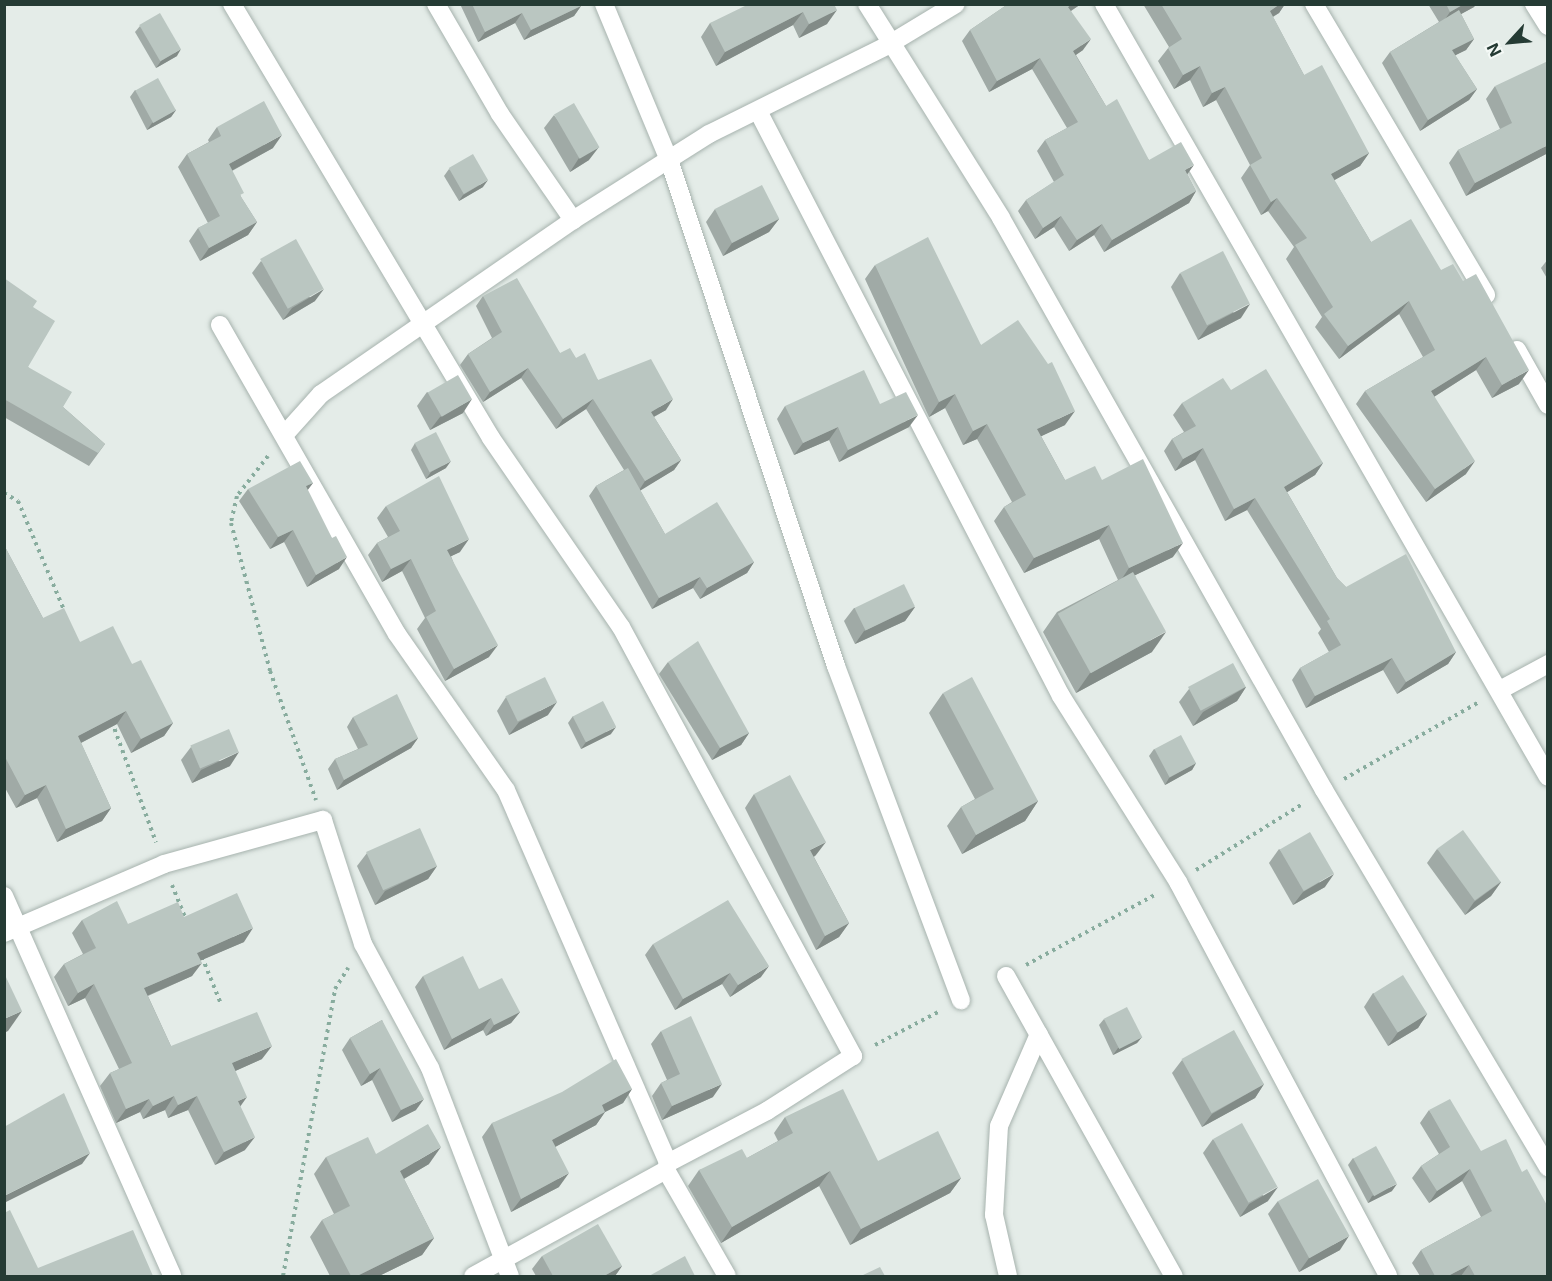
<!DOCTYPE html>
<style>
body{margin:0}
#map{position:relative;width:1552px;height:1281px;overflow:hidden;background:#e4ece8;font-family:Inter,sans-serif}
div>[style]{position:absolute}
.path>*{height:4px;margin-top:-2px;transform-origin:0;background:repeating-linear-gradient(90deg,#88ac9e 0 3px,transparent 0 7.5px)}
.roads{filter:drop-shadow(0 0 2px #a7b3ae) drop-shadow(0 0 2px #a7b3ae)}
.minor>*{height:18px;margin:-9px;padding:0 9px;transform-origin:9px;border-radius:9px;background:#fff}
.wall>*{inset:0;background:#a0aaa6}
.shaded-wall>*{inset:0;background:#828b87}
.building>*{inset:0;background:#bac6c1;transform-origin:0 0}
span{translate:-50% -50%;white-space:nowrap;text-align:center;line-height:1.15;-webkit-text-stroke:4.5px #f4f9f6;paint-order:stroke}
.frame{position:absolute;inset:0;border:6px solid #253b34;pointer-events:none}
.north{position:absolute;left:1480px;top:12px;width:60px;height:60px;-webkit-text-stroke:4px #f4f9f6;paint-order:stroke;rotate:244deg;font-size:16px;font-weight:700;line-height:24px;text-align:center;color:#253b34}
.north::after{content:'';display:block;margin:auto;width:21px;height:27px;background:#253b34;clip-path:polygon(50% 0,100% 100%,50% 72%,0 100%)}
</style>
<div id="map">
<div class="path">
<div style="left:268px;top:456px;width:51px;rotate:127.8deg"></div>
<div style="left:237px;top:496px;width:28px;rotate:103deg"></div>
<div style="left:231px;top:523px;width:153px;rotate:75.2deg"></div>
<div style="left:270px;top:671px;width:137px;rotate:70.4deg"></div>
<div style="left:4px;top:493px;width:16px;rotate:30deg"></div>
<div style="left:18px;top:501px;width:118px;rotate:67.1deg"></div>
<div style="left:112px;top:722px;width:128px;rotate:69.9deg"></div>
<div style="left:1344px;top:779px;width:155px;rotate:-29.7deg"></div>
<div style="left:1196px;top:870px;width:127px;rotate:-31.8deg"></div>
<div style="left:172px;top:885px;width:38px;rotate:68deg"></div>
<div style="left:202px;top:957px;width:51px;rotate:68deg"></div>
<div style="left:1026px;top:965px;width:148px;rotate:-28.6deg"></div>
<div style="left:875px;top:1045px;width:73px;rotate:-27.6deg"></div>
<div style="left:283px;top:1276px;width:292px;rotate:-79.7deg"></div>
<div style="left:335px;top:989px;width:25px;rotate:-58deg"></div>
</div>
<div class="roads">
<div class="minor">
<div style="left:232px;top:4px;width:505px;rotate:59.17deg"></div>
<div style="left:491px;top:438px;width:229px;rotate:55.5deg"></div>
<div style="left:621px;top:627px;width:488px;rotate:61.6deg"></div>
<div style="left:853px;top:1056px;width:102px;rotate:147.4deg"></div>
<div style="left:767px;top:1111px;width:112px;rotate:152.3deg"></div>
<div style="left:668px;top:1163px;width:7px;rotate:106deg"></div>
<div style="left:666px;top:1170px;width:220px;rotate:151.2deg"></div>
<div style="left:436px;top:4px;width:127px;rotate:59.8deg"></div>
<div style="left:500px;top:114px;width:129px;rotate:55.4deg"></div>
<div style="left:604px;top:4px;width:169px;rotate:67.4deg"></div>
<div style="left:669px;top:160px;width:533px;rotate:71.74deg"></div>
<div style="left:836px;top:666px;width:357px;rotate:69.5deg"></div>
<div style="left:867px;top:4px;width:252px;rotate:57.9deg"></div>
<div style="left:1001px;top:218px;width:657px;rotate:60.55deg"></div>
<div style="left:1324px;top:790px;width:439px;rotate:59.3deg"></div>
<div style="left:1104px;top:4px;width:891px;rotate:60.13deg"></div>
<div style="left:1314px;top:4px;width:338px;rotate:59.4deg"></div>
<div style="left:1534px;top:4px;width:26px;rotate:58deg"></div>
<div style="left:758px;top:111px;width:659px;rotate:62.62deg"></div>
<div style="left:1061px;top:696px;width:220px;rotate:57.8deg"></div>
<div style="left:1178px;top:882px;width:446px;rotate:61.9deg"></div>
<div style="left:220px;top:325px;width:356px;rotate:60.2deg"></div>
<div style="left:397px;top:634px;width:190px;rotate:55.1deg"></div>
<div style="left:506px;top:790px;width:407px;rotate:66.5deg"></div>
<div style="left:1517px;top:350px;width:63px;rotate:60.6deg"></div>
<div style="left:286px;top:433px;width:52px;rotate:-48.1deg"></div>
<div style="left:321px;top:394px;width:306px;rotate:-34.6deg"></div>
<div style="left:573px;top:220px;width:161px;rotate:-32.3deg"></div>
<div style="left:709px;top:134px;width:200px;rotate:-26.4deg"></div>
<div style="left:888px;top:45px;width:79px;rotate:-31.1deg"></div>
<div style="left:1500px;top:690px;width:55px;rotate:-28.4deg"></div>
<div style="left:4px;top:896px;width:415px;rotate:66.1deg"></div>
<div style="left:4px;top:933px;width:174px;rotate:-23.3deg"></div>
<div style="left:164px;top:864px;width:165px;rotate:-15.5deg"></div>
<div style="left:323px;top:820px;width:130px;rotate:72.1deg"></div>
<div style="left:363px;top:944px;width:141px;rotate:61.6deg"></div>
<div style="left:430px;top:1068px;width:223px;rotate:69deg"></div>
<div style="left:1006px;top:976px;width:344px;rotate:60.8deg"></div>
<div style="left:666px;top:1170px;width:122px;rotate:60.1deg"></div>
<div style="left:1008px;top:1276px;width:63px;rotate:-102.9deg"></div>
<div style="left:994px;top:1215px;width:89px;rotate:-86.8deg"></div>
<div style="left:999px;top:1126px;width:100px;rotate:-66.5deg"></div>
</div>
</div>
<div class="wall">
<div style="clip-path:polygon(460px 4px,580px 4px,581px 6px,574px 16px,524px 40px,515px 23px,478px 42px)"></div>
<div style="clip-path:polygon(834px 4px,827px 24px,799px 38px,793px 25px,716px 66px,701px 37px,710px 23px)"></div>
<div style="clip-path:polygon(1008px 4px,1081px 4px,1071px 11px,1083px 50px,1076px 55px,1106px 106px,1149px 160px,1187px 174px,1196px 191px,1189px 203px,1104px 252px,1094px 235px,1069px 251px,1054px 227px,1035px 239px,1018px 211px,1026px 200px,1054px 182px,1037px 151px,1045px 140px,1067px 128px,1032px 69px,989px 92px,962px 41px,970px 30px)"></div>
<div style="clip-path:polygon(1143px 4px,1285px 4px,1279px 13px,1273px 17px,1304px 75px,1369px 153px,1360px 166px,1334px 180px,1371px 242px,1441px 270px,1519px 384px,1492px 398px,1476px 370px,1434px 397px,1466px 474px,1426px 502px,1356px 404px,1365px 391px,1423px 357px,1399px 314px,1339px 359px,1315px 327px,1322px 317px,1286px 259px,1294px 247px,1268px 211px,1261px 215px,1241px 178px,1250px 165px,1216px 100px,1203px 107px,1190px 80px,1174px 89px,1158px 61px,1169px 47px)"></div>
<div style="clip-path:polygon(1428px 4px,1476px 4px,1474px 7px,1461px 14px,1474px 39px,1466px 50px,1455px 55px,1477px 89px,1469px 100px,1420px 131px,1382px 63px,1390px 52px,1439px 22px)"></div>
<div style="clip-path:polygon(140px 26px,177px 56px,156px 68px,135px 32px)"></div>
<div style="clip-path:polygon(1495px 86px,1548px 153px,1466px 196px,1449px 163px,1458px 150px,1500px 129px,1486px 99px)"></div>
<div style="clip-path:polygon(135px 90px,176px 110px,171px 117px,147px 130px,130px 97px)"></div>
<div style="clip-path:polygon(554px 115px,589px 160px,570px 172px,544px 128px)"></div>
<div style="clip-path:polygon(217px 127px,273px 148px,232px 171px,241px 197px,257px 222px,248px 235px,200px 261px,189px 241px,198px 228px,208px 223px,178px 167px,187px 154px,209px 142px,208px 140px)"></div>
<div style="clip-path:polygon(449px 169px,483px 187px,459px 201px,444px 176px)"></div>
<div style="clip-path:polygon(715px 209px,779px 219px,769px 232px,723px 256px,706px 222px)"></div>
<div style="clip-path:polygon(1548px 259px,1548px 280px,1541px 268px)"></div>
<div style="clip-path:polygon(261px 261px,315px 301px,283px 320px,252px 273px)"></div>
<div style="clip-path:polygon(875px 265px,981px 345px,1065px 425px,1041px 436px,1065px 480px,1102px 480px,1173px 557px,1135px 575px,1152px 652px,1076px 693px,1043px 632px,1057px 612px,1118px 580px,1099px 539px,1024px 573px,994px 521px,1004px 507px,1012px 502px,977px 439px,963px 445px,945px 408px,929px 417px,865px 279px)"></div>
<div style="clip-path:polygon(1180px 273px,1241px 318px,1198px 340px,1171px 287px)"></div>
<div style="clip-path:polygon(4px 278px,33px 307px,28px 367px,63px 407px,105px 444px,89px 466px,4px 417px)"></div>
<div style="clip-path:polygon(483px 296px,560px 353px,576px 358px,598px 380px,666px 410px,654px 417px,681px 460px,674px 470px,640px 490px,665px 534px,754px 562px,747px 573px,700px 599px,693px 588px,652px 609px,589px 496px,596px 486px,624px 470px,586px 409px,556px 429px,521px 378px,483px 402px,460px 365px,468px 354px,492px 338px,476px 306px)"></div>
<div style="clip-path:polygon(1231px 390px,1323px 463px,1315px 475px,1287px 492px,1337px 578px,1346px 587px,1456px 652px,1448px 664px,1397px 694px,1383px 670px,1306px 708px,1292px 680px,1300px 668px,1329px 652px,1318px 633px,1321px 629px,1247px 510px,1225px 521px,1195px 460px,1175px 471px,1164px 451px,1172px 439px,1184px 432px,1173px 415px,1182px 403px)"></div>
<div style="clip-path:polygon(427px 392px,463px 413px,430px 430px,417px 406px)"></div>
<div style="clip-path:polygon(880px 404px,909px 427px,839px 462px,829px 440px,794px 455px,777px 419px,785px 406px)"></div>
<div style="clip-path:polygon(415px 443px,446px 468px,426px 479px,411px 450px)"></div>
<div style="clip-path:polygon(313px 483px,307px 490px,339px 569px,307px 587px,284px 542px,270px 549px,239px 501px,248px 489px)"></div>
<div style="clip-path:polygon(386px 506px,460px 552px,451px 556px,489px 657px,445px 681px,417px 629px,425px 618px,402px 571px,382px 582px,368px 555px,377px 543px,388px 537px,377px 518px)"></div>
<div style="clip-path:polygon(4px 545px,43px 618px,80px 642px,132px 664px,173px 723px,164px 736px,131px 753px,117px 724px,81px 743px,111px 808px,102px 821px,57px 842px,37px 798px,16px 808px,4px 786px)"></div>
<div style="clip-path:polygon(915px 607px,905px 621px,855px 644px,844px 621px,854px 608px)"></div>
<div style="clip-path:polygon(668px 662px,749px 733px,741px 745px,712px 760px,659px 674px)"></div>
<div style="clip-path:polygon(1246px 687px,1237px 701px,1193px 726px,1179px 702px,1189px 689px)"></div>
<div style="clip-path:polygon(943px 693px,1038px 801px,1025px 821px,962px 854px,947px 826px,961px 807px,975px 799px,929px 713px)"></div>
<div style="clip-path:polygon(506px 697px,548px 715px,509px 735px,497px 711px)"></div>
<div style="clip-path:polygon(573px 716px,611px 734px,581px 749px,568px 723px)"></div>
<div style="clip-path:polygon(353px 717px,418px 738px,411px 748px,337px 790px,328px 769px,335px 759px,358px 749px,347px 727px)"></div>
<div style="clip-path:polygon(191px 747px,230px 766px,192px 783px,181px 760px)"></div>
<div style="clip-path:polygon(1154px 749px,1196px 763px,1192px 770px,1165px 785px,1149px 756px)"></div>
<div style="clip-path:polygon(754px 794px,816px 855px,814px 857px,849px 923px,839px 937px,816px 950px,745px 808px)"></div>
<div style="clip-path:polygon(1279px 849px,1325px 887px,1293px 905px,1269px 863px)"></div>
<div style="clip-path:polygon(1437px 849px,1501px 882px,1491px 896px,1465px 915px,1427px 863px)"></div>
<div style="clip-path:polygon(367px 853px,437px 866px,428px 879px,375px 905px,357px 866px)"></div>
<div style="clip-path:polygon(184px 917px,244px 942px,201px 960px,192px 976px,148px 996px,171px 1046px,262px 1059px,235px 1071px,245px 1150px,215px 1165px,188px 1110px,168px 1118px,165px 1110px,143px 1119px,140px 1112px,116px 1123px,100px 1086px,110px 1073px,119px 1069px,85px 998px,68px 1006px,54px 977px,64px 964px,83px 954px,72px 933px,82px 920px,128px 924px)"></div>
<div style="clip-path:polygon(653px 944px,761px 977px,730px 997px,722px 984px,675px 1010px,645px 955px)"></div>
<div style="clip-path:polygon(423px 976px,479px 989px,520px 1012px,511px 1023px,486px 1036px,483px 1030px,444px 1050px,415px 987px)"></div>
<div style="clip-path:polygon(1373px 993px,1427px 1014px,1418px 1028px,1388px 1046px,1364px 1007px)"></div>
<div style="clip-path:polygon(1104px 1019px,1142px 1037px,1137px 1043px,1113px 1055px,1099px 1025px)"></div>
<div style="clip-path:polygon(382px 1020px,416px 1110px,392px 1122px,372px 1080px,361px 1086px,342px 1050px,350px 1038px)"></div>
<div style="clip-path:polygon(661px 1031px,713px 1097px,662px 1120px,652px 1096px,661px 1083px,667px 1080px,651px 1044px)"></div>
<div style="clip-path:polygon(1182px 1060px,1264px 1084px,1255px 1098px,1202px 1127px,1172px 1073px)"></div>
<div style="clip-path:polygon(632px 1089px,623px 1103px,605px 1112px,596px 1125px,555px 1147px,559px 1187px,511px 1212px,482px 1137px,492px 1123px)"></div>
<div style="clip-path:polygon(1429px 1110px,1548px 1276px,1420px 1276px,1412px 1263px,1421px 1250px,1481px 1217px,1462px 1181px,1429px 1203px,1412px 1178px,1421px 1166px,1439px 1154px,1420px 1123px)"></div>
<div style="clip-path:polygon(785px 1117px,878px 1161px,961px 1178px,950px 1193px,850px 1245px,819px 1186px,721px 1243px,688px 1186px,699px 1170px,747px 1158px,778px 1141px,774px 1133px)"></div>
<div style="clip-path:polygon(1213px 1139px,1268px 1201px,1240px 1217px,1203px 1153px)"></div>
<div style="clip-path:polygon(376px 1154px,429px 1164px,404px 1179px,434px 1238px,422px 1255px,379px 1276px,330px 1276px,310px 1237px,322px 1220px,334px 1214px,314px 1174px,326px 1157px)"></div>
<div style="clip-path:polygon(1353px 1158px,1392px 1191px,1368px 1203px,1348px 1165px)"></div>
<div style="clip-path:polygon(1278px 1201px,1340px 1250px,1299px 1272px,1268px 1214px)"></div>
<div style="clip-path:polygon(542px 1256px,622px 1266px,615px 1276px,536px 1276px,532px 1269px)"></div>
</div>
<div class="shaded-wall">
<div style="clip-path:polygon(1072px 4px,1081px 4px,1060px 18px,1068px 7px)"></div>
<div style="clip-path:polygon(1280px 4px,1285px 4px,1279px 13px,1260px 24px,1270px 11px)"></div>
<div style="clip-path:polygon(1464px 4px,1476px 4px,1474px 7px,1441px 25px,1450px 12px)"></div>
<div style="clip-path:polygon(581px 6px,574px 16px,524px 40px,531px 30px)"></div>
<div style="clip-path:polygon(837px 10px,827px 24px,799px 38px,809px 24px)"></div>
<div style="clip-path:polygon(803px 12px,793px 25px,716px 66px,725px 52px)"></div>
<div style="clip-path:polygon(522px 13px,515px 23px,478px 42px,485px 32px)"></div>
<div style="clip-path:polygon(1091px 39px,1083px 50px,1065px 62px,1073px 51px)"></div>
<div style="clip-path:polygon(1474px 39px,1466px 50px,1444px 61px,1452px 50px)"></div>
<div style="clip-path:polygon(181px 49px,177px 56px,156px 68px,161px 61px)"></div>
<div style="clip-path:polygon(1040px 58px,1032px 69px,989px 92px,997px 81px)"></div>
<div style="clip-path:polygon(1200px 66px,1190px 80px,1174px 89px,1183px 75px)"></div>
<div style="clip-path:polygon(1225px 87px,1216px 100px,1203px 107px,1212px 93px)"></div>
<div style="clip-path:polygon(1477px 89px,1469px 100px,1420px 131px,1428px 120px)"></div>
<div style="clip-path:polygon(176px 110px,171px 117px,147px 130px,152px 123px)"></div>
<div style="clip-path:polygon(282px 135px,273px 148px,220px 177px,229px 164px)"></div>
<div style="clip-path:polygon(1548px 145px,1548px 153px,1466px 196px,1475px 183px)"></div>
<div style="clip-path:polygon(599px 147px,589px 160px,570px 172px,579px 158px)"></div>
<div style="clip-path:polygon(1369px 153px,1360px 166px,1322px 187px,1331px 174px)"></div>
<div style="clip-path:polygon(1194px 165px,1186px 176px,1185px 170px)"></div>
<div style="clip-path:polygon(488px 180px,483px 187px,459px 201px,463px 195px)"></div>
<div style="clip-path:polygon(1196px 191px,1189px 203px,1104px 252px,1112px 240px)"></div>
<div style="clip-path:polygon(1277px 198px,1268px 211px,1261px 215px,1271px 202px)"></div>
<div style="clip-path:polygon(1061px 216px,1054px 227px,1035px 239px,1043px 228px)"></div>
<div style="clip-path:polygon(779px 219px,769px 232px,723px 256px,732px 243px)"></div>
<div style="clip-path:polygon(257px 222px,248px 235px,200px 261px,209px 248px)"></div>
<div style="clip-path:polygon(1102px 224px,1094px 235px,1069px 251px,1077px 240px)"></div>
<div style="clip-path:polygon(324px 289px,315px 301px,283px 320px,292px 308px)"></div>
<div style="clip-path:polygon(1409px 301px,1399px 314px,1339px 359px,1348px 346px)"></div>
<div style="clip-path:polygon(1250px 304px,1241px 318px,1198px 340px,1208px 326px)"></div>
<div style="clip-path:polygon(1486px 357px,1476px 370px,1421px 405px,1431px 391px)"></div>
<div style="clip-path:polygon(528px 368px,521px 378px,483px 402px,490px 392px)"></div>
<div style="clip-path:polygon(1529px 370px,1519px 384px,1492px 398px,1502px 385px)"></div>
<div style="clip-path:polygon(955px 394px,945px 408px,929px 417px,939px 402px)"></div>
<div style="clip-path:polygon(472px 399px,463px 413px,430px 430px,440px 417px)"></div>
<div style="clip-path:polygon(593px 399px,586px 409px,556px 429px,563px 419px)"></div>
<div style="clip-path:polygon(673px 399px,666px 410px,644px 422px,651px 412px)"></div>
<div style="clip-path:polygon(1075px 411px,1065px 425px,1027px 443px,1037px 429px)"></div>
<div style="clip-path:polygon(918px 415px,909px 427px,839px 462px,848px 450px)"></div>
<div style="clip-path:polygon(987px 424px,977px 439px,963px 445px,973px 431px)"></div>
<div style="clip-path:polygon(838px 427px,829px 440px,794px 455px,803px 443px)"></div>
<div style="clip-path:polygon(1203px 448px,1195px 460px,1175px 471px,1183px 459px)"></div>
<div style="clip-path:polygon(681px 460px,674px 470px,638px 492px,645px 481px)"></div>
<div style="clip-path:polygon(451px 461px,446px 468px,426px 479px,431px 472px)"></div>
<div style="clip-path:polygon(1475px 461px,1466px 474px,1426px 502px,1435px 489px)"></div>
<div style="clip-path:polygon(1323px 463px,1315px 475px,1276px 499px,1284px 487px)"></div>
<div style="clip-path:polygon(313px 483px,304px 495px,306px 486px)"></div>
<div style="clip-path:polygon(1255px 498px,1247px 510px,1225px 521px,1234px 509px)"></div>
<div style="clip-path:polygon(1109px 525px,1099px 539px,1024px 573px,1034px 558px)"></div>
<div style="clip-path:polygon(293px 530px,284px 542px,270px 549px,278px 537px)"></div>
<div style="clip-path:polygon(469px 539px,460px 552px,439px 562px,447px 550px)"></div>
<div style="clip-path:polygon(1183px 543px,1173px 557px,1119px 583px,1129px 568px)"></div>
<div style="clip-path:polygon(347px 557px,339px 569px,307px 587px,316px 575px)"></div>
<div style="clip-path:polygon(411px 559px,402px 571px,382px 582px,391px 569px)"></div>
<div style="clip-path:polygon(754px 562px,747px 573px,700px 599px,707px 588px)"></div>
<div style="clip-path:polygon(700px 577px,693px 588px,652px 609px,659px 598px)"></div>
<div style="clip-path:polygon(915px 607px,905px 621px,855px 644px,864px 631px)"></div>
<div style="clip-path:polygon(1166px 632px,1152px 652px,1076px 693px,1090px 673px)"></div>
<div style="clip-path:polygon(498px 645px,489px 657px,445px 681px,454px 669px)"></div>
<div style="clip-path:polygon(1456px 652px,1448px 664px,1397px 694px,1406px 682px)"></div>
<div style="clip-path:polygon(1392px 658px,1383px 670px,1306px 708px,1315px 696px)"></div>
<div style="clip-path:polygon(1246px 687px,1237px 701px,1193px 726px,1203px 712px)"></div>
<div style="clip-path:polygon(557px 702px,548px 715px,509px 735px,519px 722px)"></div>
<div style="clip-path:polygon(126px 711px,117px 724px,69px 749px,78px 736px)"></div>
<div style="clip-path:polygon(173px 723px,164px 736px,131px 753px,141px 739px)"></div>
<div style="clip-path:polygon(616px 727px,611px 734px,581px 749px,586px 742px)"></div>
<div style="clip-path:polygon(749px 733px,741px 745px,712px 760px,720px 748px)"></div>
<div style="clip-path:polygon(418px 738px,411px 748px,337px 790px,344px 780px)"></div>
<div style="clip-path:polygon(239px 752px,230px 766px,192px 783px,201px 770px)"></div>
<div style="clip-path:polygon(1196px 763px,1192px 770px,1165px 785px,1169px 778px)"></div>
<div style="clip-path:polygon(46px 785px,37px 798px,16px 808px,25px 795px)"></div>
<div style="clip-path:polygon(1038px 801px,1025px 821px,962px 854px,976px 835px)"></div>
<div style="clip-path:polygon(111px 808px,102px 821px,57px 842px,66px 829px)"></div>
<div style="clip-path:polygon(826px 842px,816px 855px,801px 864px,810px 850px)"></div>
<div style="clip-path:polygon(437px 866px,428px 879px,375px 905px,385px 891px)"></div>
<div style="clip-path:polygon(1334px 874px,1325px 887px,1293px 905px,1303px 892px)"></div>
<div style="clip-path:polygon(1501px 882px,1491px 896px,1465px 915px,1474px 902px)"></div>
<div style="clip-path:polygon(849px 923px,839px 937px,816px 950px,825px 936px)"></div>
<div style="clip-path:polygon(253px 928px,244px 942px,188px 966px,197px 953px)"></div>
<div style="clip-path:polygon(202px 963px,192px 976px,135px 1001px,144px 988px)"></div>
<div style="clip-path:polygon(769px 966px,761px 977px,730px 997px,738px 985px)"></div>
<div style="clip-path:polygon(730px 973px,722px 984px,675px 1010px,683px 999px)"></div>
<div style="clip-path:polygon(94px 984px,85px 998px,68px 1006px,78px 993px)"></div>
<div style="clip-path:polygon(22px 1011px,8px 1031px,4px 1033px,4px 1019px)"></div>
<div style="clip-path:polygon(520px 1012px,511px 1023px,486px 1036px,494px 1025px)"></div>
<div style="clip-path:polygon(1427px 1014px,1418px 1028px,1388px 1046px,1398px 1032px)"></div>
<div style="clip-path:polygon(491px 1018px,483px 1030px,444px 1050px,452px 1039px)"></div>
<div style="clip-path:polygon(1142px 1037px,1137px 1043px,1113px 1055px,1118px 1048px)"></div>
<div style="clip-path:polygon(272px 1046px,262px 1059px,222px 1077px,232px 1063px)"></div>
<div style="clip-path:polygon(380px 1068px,372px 1080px,361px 1086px,370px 1074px)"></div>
<div style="clip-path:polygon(722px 1084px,713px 1097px,662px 1120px,672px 1106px)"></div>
<div style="clip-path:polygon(1264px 1084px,1255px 1098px,1202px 1127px,1212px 1114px)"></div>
<div style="clip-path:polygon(632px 1089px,623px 1103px,605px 1112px,596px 1125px,542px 1154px,552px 1140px,602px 1105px)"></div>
<div style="clip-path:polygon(174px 1096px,165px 1110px,143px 1119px,153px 1106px)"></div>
<div style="clip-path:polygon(197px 1096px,188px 1110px,168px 1118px,178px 1105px)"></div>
<div style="clip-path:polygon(247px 1097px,237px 1111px,238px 1101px)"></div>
<div style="clip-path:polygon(149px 1099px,140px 1112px,116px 1123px,126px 1109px)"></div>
<div style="clip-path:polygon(424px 1099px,416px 1110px,392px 1122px,401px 1110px)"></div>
<div style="clip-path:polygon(255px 1137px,245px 1150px,215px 1165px,224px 1152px)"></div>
<div style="clip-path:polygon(441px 1147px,429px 1164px,388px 1188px,400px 1171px)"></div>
<div style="clip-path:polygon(90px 1153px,82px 1164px,4px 1203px,4px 1196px)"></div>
<div style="clip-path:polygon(1470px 1169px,1462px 1181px,1429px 1203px,1437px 1191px)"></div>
<div style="clip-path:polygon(830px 1171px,819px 1186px,721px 1243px,732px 1227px)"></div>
<div style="clip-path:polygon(569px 1173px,559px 1187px,511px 1212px,521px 1199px)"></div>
<div style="clip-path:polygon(961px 1178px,950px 1193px,850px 1245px,861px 1229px)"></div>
<div style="clip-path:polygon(1397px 1184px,1392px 1191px,1368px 1203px,1372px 1196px)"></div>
<div style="clip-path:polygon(1278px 1187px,1268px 1201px,1240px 1217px,1249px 1204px)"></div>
<div style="clip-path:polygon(1349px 1236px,1340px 1250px,1299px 1272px,1309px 1258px)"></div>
<div style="clip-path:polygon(434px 1238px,422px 1255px,379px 1276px,357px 1276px)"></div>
<div style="clip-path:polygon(1469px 1265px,1461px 1276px,1448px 1276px)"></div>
<div style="clip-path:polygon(622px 1266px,615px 1276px,604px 1276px)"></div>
</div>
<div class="building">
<div style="clip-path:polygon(472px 4px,580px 4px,581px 6px,531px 30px,522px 13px,485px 32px)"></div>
<div style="clip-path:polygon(749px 4px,834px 4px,837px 10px,809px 24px,803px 12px,725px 52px,710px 23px)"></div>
<div style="clip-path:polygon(1008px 4px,1072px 4px,1068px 7px,1091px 39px,1073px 51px,1106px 106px,1117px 99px,1149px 160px,1181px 142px,1194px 165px,1185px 170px,1196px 191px,1112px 240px,1102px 224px,1077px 240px,1061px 216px,1043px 228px,1026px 200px,1064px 175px,1045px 140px,1078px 122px,1040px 58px,997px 81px,970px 30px)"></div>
<div style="clip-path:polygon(1161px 4px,1280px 4px,1270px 11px,1304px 75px,1322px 65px,1369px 153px,1331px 174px,1371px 242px,1411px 219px,1441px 270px,1453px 264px,1463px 281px,1476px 274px,1529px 370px,1502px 385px,1486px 357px,1431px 391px,1475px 461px,1435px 489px,1365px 391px,1435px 350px,1409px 301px,1348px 346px,1324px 314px,1333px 307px,1295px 245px,1307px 238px,1277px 198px,1271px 202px,1250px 165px,1262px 158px,1225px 87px,1212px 93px,1200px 66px,1183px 75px,1168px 48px,1182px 39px)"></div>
<div style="clip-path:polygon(1446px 4px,1464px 4px,1450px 12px)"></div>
<div style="clip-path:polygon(1459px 10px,1474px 39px,1452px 50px,1477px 89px,1428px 120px,1390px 52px)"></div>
<div style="left:160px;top:13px;width:42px;height:24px;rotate:60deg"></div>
<div style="clip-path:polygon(1548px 61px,1548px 145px,1475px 183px,1458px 150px,1512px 123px,1495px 86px)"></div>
<div style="left:158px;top:78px;width:37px;height:26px;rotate:61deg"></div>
<div style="clip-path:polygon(264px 101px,282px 135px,229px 164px,244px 193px,240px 195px,257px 222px,209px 248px,198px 228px,220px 216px,187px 154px,221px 136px,217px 127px)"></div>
<div style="left:574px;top:103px;width:51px;height:23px;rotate:60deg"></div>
<div style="left:473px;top:154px;width:30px;height:28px;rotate:60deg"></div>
<div style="left:762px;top:185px;width:38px;height:53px;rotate:63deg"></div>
<div style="clip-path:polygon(928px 237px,981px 345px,1018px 320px,1048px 364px,1052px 362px,1075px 411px,1037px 429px,1065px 480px,1095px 466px,1102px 480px,1143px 459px,1183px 543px,1129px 568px,1109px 525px,1034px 558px,1004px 507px,1026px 495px,987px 424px,973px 431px,955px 394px,939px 402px,875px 265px)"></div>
<div style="left:296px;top:239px;width:57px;height:41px;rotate:61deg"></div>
<div style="left:1223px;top:251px;width:59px;height:48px;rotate:63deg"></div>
<div style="clip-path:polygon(4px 278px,37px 301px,33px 307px,55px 321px,28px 367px,72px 392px,63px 407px,105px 444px,98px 453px,4px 399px)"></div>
<div style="clip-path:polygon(517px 278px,560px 353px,570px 348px,576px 358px,585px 353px,598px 380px,651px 359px,673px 399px,651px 412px,681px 460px,645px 481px,593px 399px,563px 419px,528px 368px,490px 392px,468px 354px,502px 332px,483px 296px)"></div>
<div style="clip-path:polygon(1266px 369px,1323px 463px,1284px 487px,1337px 578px,1346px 587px,1406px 554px,1456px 652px,1406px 682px,1392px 658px,1315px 696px,1300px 668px,1341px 645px,1327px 621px,1330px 619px,1255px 498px,1234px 509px,1203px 448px,1183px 459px,1172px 439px,1196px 426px,1182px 403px,1223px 378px,1231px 390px)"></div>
<div style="clip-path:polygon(864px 370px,880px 404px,906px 392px,918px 415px,848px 450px,838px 427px,803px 443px,785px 406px)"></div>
<div style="left:458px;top:375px;width:28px;height:35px;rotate:60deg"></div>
<div style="left:436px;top:432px;width:33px;height:24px;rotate:63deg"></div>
<div style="clip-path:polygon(300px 461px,313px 483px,306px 486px,332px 538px,336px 536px,347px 557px,316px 575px,293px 530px,278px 537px,248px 489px)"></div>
<div style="clip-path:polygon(628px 468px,665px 534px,717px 502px,754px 562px,707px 588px,700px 577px,659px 598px,596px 486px)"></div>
<div style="clip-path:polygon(439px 476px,469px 539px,447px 550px,498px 645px,454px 669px,426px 617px,436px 611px,411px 559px,391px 569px,377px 543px,400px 531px,386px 506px)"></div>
<div style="clip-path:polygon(4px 545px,43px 618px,64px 608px,80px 642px,113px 626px,132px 664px,141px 660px,173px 723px,141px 739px,126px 711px,78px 736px,111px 808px,66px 829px,46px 785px,25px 795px,4px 755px)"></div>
<div style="left:1133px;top:572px;width:68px;height:86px;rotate:61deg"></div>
<div style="left:904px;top:584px;width:25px;height:55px;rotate:64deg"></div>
<div style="clip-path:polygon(698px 641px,749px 733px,720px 748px,668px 662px)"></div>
<div style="left:1233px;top:663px;width:27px;height:51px;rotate:62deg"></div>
<div style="left:545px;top:677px;width:28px;height:44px;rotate:64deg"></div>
<div style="clip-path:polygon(972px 677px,1038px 801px,976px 835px,961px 807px,994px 789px,943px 693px)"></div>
<div style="clip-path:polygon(397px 694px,418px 738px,344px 780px,335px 759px,368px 745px,353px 717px)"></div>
<div style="left:603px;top:701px;width:29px;height:34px;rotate:63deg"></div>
<div style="left:229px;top:729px;width:25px;height:42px;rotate:67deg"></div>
<div style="left:1181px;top:735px;width:32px;height:30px;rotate:62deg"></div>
<div style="clip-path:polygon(790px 775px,826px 842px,810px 850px,849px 923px,825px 936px,754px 794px)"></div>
<div style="left:420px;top:828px;width:42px;height:59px;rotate:66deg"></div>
<div style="left:1463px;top:830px;width:64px;height:32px;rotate:54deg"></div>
<div style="left:1310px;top:832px;width:48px;height:35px;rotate:60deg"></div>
<div style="clip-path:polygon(237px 893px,253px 928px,197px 953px,202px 963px,144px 988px,171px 1046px,257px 1012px,272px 1046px,232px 1063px,247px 1097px,238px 1101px,255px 1137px,224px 1152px,197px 1096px,178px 1105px,174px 1096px,153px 1106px,149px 1099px,126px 1109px,110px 1073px,132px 1063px,94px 984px,78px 993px,64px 964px,96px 948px,82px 920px,117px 901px,128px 924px,178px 902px,184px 917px)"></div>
<div style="clip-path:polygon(728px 900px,769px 966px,738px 985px,730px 973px,683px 999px,653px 944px)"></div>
<div style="clip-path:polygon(463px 956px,479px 989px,502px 978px,520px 1012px,494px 1025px,491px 1018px,452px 1039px,423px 976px)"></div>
<div style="clip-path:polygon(4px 973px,22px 1011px,4px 1019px)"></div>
<div style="left:1403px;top:975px;width:46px;height:35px;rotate:58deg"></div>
<div style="left:1127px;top:1007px;width:34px;height:26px;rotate:63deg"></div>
<div style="clip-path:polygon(691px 1016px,722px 1084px,672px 1106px,661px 1083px,680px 1074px,661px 1031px)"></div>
<div style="clip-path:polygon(382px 1020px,424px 1099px,401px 1110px,380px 1068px,370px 1074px,350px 1038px)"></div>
<div style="left:1234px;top:1030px;width:62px;height:60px;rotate:61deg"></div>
<div style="clip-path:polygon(616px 1059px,632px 1089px,602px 1105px,605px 1112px,552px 1140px,569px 1173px,521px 1199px,492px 1123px,562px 1092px)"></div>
<div style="clip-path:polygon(843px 1089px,878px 1161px,938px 1131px,961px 1178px,861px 1229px,830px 1171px,732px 1227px,699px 1170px,742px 1149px,747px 1158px,793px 1133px,785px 1117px)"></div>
<div style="clip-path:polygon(64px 1093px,90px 1153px,4px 1196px,4px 1127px)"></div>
<div style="clip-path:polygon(1450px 1099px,1481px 1151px,1506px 1139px,1522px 1172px,1527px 1169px,1548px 1207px,1548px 1276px,1475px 1276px,1469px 1265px,1448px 1276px,1435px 1276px,1421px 1250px,1492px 1211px,1470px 1169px,1437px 1191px,1421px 1166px,1450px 1147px,1429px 1110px)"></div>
<div style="left:1242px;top:1123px;width:73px;height:33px;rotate:61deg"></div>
<div style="clip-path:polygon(428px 1124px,441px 1147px,400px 1171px,434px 1238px,357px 1276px,351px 1276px,322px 1220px,350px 1206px,326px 1157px,368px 1137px,376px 1154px)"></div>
<div style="left:1376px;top:1146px;width:43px;height:26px;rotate:61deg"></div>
<div style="left:1318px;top:1179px;width:65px;height:46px;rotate:61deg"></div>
<div style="clip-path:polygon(10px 1210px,38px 1268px,133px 1230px,153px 1276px,4px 1276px,4px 1213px)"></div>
<div style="clip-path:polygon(598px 1224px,622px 1266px,604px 1276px,553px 1276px,542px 1256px)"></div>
<div style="clip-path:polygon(685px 1256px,695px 1276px,649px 1276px)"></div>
<div style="clip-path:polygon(880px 1267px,885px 1276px,861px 1276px)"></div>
</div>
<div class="frame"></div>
<div class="north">N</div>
</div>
